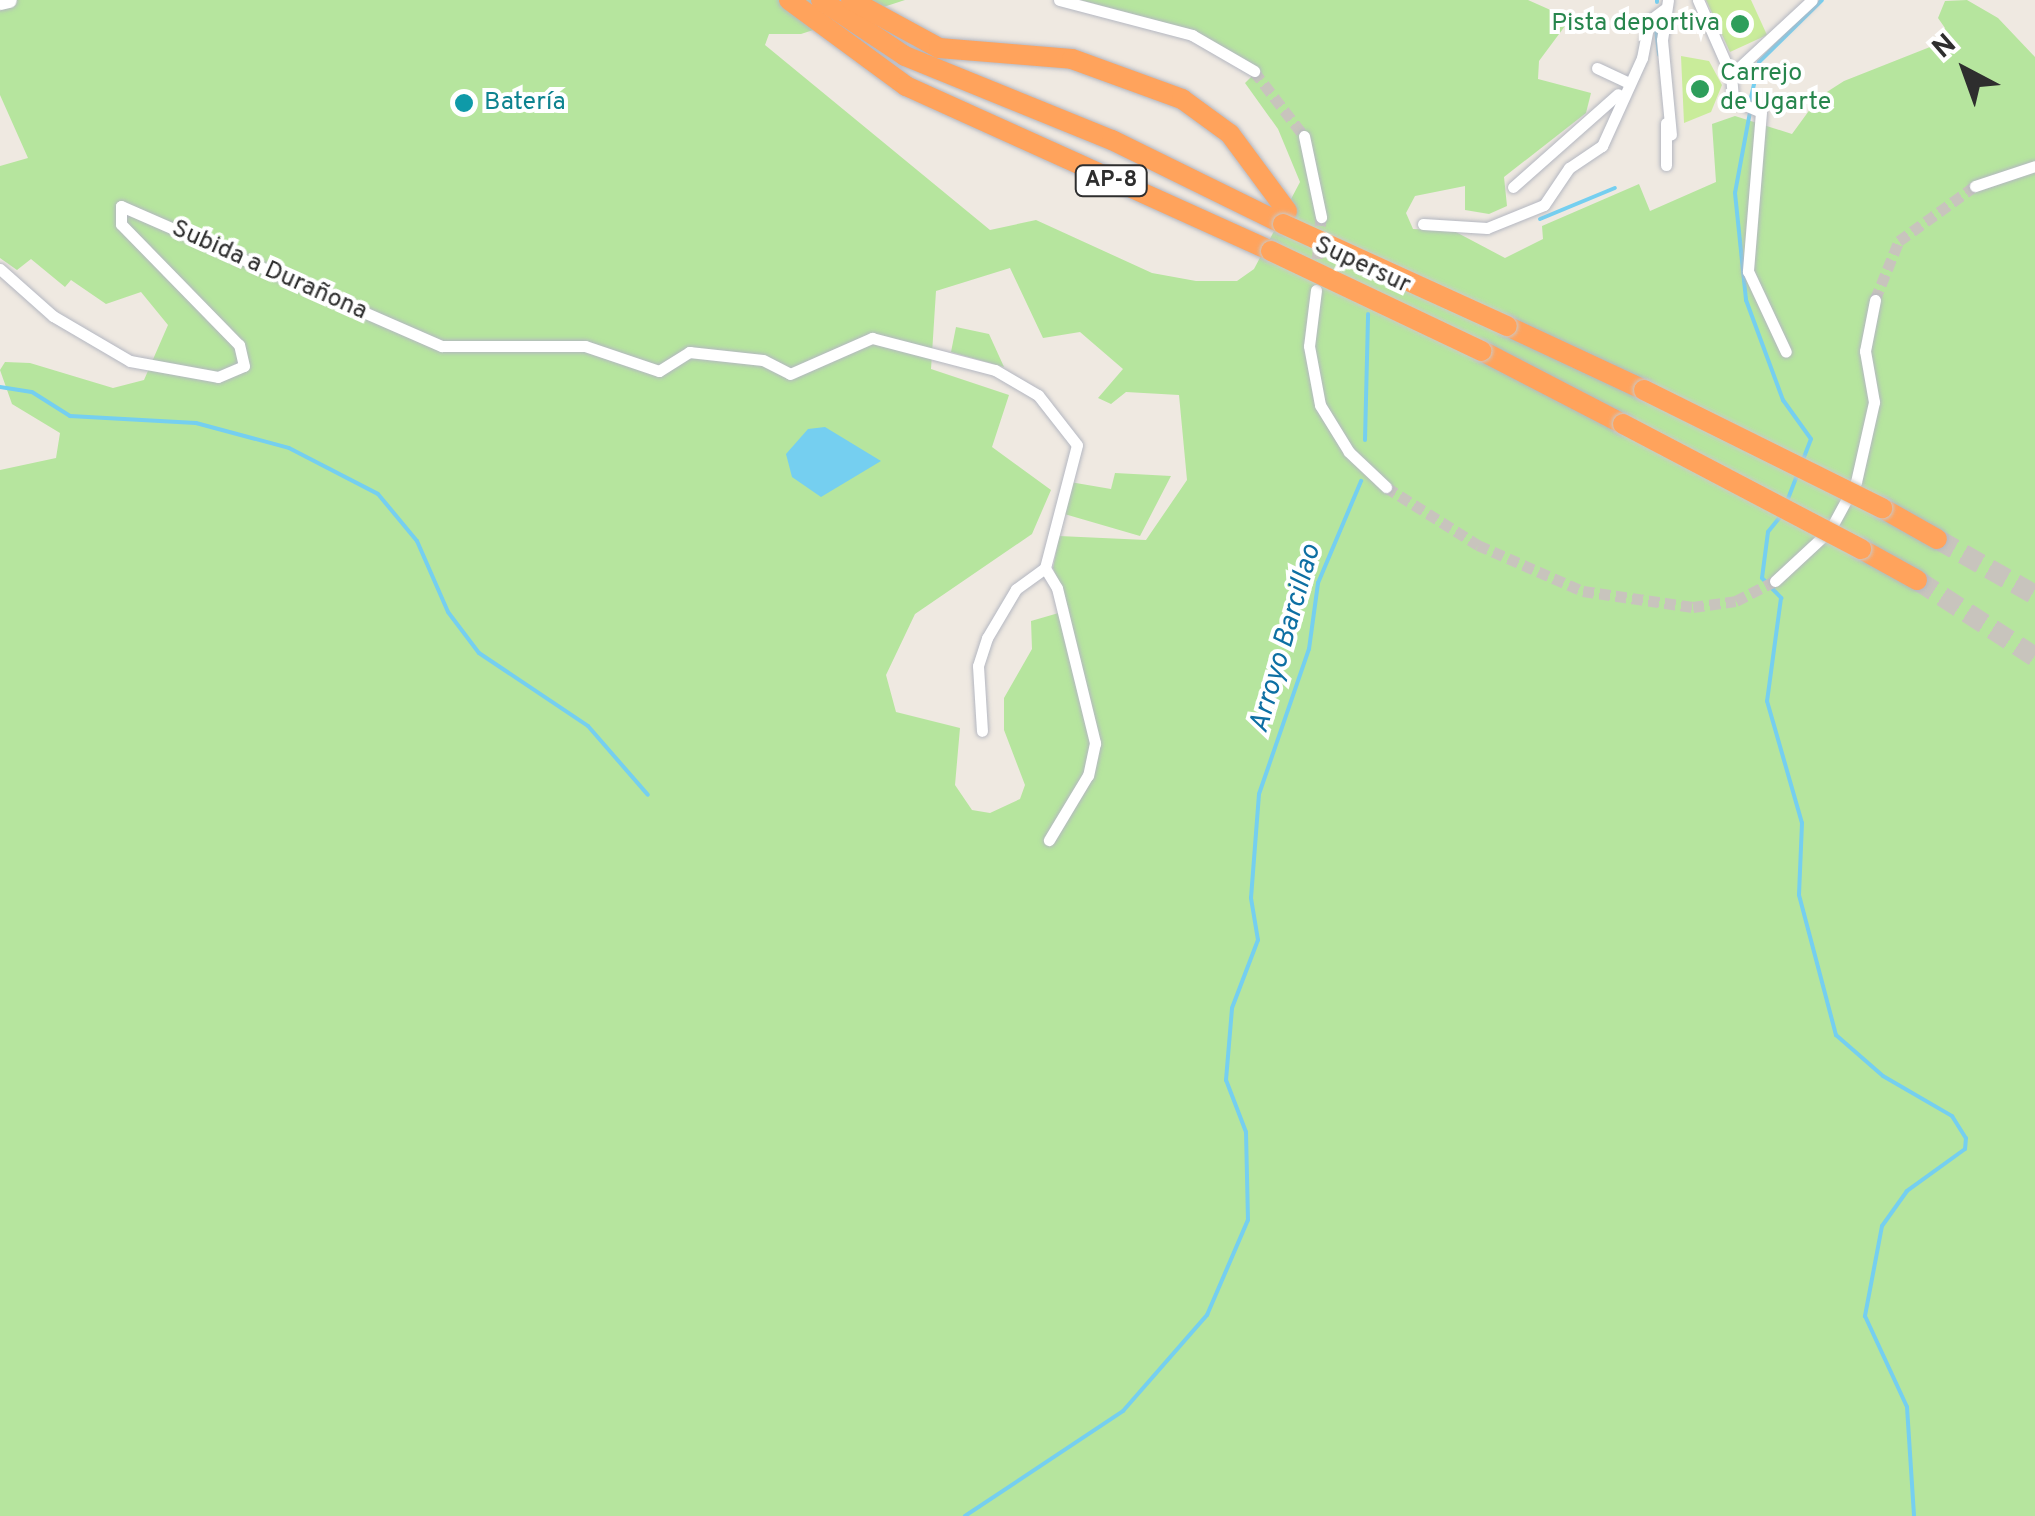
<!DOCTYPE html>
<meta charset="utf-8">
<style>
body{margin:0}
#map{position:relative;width:2035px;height:1516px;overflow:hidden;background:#efe9e1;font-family:Overpass,sans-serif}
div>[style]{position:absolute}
.green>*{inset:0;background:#b6e59e}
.pitch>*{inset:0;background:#c9ec9a}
.water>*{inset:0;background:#75cff0}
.stream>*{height:4px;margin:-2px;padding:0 2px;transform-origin:2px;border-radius:2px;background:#75cff0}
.street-tunnel>*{height:11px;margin-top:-5.5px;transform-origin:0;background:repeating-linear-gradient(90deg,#c8c4bd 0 11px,transparent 0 16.5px)}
.highway-tunnel>*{height:20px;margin-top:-10px;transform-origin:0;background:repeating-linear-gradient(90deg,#c8c4bd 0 20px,transparent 0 30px)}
.roads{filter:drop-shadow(0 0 2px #b4b7c1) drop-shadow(0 0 2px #b4b7c1)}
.street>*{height:11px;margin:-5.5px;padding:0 5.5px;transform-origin:5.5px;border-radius:5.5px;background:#fff}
.secondary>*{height:15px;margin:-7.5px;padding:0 7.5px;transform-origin:7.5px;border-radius:7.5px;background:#fff}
.highway>*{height:20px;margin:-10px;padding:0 10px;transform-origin:10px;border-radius:10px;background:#ffa35c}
.bridges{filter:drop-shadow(0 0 2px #c9c9c9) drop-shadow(0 0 2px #c9c9c9)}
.highway-bridge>*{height:20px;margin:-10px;padding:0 10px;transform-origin:10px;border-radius:10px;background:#ffa35c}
.dots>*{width:28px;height:28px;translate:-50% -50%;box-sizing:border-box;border:5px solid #fff;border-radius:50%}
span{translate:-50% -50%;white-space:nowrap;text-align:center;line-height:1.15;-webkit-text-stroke:8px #fff;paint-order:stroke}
.shield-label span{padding:2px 8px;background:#fff;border:2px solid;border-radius:8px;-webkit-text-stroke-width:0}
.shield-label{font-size:22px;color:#2e2e2e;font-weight:700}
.leisure-label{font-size:25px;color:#27864d}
.right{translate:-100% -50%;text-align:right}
.left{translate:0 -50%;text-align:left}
.culture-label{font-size:25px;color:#0d838f}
.street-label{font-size:25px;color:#2e2e2e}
.water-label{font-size:28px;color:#0d6fa3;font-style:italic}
.north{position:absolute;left:1915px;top:20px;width:100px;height:100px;-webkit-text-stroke:8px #fff;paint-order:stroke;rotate:319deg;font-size:28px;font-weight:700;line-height:40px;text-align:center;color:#2e2e2e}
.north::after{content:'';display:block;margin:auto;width:35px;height:45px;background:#2e2e2e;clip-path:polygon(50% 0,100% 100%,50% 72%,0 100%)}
</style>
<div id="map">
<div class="green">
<div style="clip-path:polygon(evenodd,0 0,905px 0,801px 34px,769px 34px,765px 45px,990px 230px,1036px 220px,1152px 273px,1196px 281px,1237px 281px,1254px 269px,1300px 182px,1278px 129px,1245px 83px,1259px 69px,1192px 30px,1080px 0,1528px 0,1555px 12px,1565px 26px,1539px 61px,1538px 79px,1591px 93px,1586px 113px,1504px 177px,1507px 206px,1489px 214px,1465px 210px,1465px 186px,1415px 196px,1406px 213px,1413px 229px,1454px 231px,1505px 258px,1543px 239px,1542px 226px,1639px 184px,1650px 211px,1716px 182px,1712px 124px,1735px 116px,1792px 134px,1819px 97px,1844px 81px,1930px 47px,1945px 28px,1938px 18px,1945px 1px,1967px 0,1998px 18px,2035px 57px,2035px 1516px,0 1516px,0 470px,56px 458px,60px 433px,12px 404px,0 370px,5px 362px,30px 363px,113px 388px,144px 380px,168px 325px,141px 292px,106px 304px,71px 280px,65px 287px,31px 259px,17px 270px,0 258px,0 166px,28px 158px,0 95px,0 0,1010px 268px,1043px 338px,1080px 332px,1123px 369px,1098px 398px,1111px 404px,1126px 392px,1179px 395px,1187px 480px,1146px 540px,1059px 536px,1053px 568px,1069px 610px,1031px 621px,1032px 649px,1004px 698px,1004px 730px,1025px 785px,1020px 799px,990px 813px,972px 810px,955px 785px,960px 728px,896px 712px,886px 675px,915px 614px,1032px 534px,1051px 490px,992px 447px,1009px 395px,931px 369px,936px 291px,1010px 268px)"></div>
<div style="clip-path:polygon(956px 327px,989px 334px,1004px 367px,951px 352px)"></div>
<div style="clip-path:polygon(1115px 473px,1171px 476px,1140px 536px,1061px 513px,1070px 482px,1111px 489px)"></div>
</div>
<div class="pitch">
<div style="clip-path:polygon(1706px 0,1751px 0,1767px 35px,1730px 52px)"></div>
<div style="clip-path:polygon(1681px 56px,1709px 61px,1722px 85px,1711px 112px,1684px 123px)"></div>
</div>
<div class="water">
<div style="clip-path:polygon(825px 427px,881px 461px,821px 497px,792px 477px,786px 454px,808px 429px)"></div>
</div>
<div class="stream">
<div style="left:1657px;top:2px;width:2px;rotate:-90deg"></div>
<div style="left:1655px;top:21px;width:34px;rotate:83deg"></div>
<div style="left:1750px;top:102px;width:41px;rotate:-77.3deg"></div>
<div style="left:1759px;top:62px;width:88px;rotate:-44.5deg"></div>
<div style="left:1750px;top:112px;width:82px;rotate:100.5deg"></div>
<div style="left:1735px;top:193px;width:108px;rotate:84.1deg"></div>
<div style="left:1746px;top:300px;width:107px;rotate:69.7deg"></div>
<div style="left:1783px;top:400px;width:48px;rotate:54.3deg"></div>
<div style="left:1811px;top:439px;width:25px;rotate:111deg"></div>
<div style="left:1540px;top:219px;width:81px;rotate:-22.5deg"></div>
<div style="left:0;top:387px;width:32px;rotate:9deg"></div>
<div style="left:32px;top:392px;width:45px;rotate:32.3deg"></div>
<div style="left:70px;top:416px;width:126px;rotate:3.2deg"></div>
<div style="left:196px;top:423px;width:96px;rotate:15deg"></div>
<div style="left:289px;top:448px;width:100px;rotate:27.3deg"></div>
<div style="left:378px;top:494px;width:61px;rotate:50.3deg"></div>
<div style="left:417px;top:541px;width:77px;rotate:66.4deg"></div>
<div style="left:448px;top:612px;width:51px;rotate:52.9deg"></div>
<div style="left:479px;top:653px;width:131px;rotate:33.8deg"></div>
<div style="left:588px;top:726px;width:91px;rotate:49deg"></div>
<div style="left:1365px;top:440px;width:126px;rotate:-88.6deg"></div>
<div style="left:1786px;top:504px;width:30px;rotate:-69deg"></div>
<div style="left:1780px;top:517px;width:19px;rotate:129deg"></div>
<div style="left:1768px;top:532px;width:46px;rotate:97.4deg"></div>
<div style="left:1762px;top:578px;width:28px;rotate:46deg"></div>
<div style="left:1781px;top:598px;width:104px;rotate:97.7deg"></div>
<div style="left:1767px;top:701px;width:127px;rotate:74deg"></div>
<div style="left:1802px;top:823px;width:72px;rotate:92.4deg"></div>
<div style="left:1799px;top:895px;width:145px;rotate:75.2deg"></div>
<div style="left:1836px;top:1035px;width:62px;rotate:41.1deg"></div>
<div style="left:1883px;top:1076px;width:80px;rotate:30.1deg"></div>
<div style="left:1952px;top:1116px;width:26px;rotate:58deg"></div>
<div style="left:1966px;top:1138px;width:11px;rotate:95deg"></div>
<div style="left:1965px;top:1149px;width:72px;rotate:144.1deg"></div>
<div style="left:1907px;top:1191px;width:43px;rotate:125.5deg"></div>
<div style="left:1882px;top:1226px;width:92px;rotate:100.7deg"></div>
<div style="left:1865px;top:1316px;width:100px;rotate:65.2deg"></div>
<div style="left:1907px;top:1407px;width:109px;rotate:86.3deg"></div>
<div style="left:965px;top:1516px;width:190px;rotate:-33.6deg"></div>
<div style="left:1123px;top:1411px;width:128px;rotate:-48.8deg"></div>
<div style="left:1207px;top:1315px;width:103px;rotate:-66.7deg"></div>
<div style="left:1248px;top:1220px;width:88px;rotate:-91.3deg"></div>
<div style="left:1246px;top:1132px;width:56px;rotate:-111deg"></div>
<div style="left:1226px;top:1080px;width:72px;rotate:-85.2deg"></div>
<div style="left:1232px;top:1008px;width:73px;rotate:-69.1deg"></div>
<div style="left:1258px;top:940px;width:43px;rotate:-99.5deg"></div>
<div style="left:1251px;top:898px;width:104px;rotate:-85.6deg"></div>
<div style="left:1259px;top:794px;width:153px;rotate:-71deg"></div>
<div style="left:1309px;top:649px;width:67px;rotate:-82.2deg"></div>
<div style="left:1318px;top:583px;width:111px;rotate:-67.1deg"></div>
</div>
<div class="street-tunnel">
<div style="left:1254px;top:71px;width:82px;rotate:52.4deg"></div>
<div style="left:1316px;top:275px;width:58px;rotate:-85.1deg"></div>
<div style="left:1875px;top:300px;width:64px;rotate:-67.9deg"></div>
<div style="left:1899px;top:241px;width:94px;rotate:-35.9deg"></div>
<div style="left:1386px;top:487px;width:109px;rotate:32.2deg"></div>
<div style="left:1478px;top:545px;width:115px;rotate:23.7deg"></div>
<div style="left:1583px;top:591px;width:111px;rotate:8.3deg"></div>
<div style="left:1693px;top:607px;width:43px;rotate:-7.9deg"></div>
<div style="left:1736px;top:601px;width:44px;rotate:-27.1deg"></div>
</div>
<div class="highway-tunnel">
<div style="left:1937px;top:539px;width:113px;rotate:29.7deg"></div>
<div style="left:1917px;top:580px;width:141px;rotate:33.1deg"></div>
</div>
<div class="roads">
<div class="street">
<div style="left:1059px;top:0;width:138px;rotate:14.7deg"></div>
<div style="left:1192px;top:35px;width:72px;rotate:30.1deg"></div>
<div style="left:1668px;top:0;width:40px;rotate:98.5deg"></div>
<div style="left:1662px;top:40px;width:95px;rotate:84.6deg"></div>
<div style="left:1698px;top:0;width:82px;rotate:66.3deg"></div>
<div style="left:1731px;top:75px;width:25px;rotate:85deg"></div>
<div style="left:1733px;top:100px;width:30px;rotate:23deg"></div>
<div style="left:1761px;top:112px;width:160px;rotate:94.7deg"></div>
<div style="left:1748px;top:271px;width:89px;rotate:64.9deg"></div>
<div style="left:1597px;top:68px;width:33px;rotate:25deg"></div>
<div style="left:1731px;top:75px;width:110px;rotate:-42.8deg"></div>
<div style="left:1666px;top:123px;width:42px;rotate:90deg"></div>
<div style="left:1304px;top:136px;width:83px;rotate:78.1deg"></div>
<div style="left:1975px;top:186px;width:63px;rotate:-18.4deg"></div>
<div style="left:1513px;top:187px;width:140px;rotate:-41.5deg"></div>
<div style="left:1423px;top:224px;width:64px;rotate:3.6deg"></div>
<div style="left:1487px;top:228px;width:61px;rotate:-22deg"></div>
<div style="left:1544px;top:205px;width:45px;rotate:-56deg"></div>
<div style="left:1569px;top:168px;width:40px;rotate:-34deg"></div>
<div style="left:1602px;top:146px;width:97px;rotate:-65.6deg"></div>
<div style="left:1642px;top:58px;width:38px;rotate:-79deg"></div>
<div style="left:1649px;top:21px;width:20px;rotate:-37deg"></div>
<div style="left:0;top:269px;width:71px;rotate:41.6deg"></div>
<div style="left:53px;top:316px;width:89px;rotate:30.3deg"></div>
<div style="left:130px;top:361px;width:89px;rotate:10.3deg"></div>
<div style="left:218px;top:377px;width:28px;rotate:-23deg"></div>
<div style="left:244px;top:366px;width:22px;rotate:-103deg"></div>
<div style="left:239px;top:345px;width:169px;rotate:-134.3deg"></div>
<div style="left:121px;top:224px;width:18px;rotate:-90deg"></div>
<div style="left:121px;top:206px;width:350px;rotate:23.6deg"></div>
<div style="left:442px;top:346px;width:143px"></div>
<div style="left:585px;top:346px;width:78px;rotate:18.7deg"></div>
<div style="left:659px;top:371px;width:36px;rotate:-32deg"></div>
<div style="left:689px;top:352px;width:74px;rotate:6.2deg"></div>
<div style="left:763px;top:360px;width:30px;rotate:27deg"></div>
<div style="left:790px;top:374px;width:90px;rotate:-23.7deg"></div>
<div style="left:872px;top:338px;width:127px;rotate:14.6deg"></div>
<div style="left:995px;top:370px;width:50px;rotate:30.2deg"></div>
<div style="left:1038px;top:395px;width:63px;rotate:52deg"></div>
<div style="left:1077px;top:445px;width:127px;rotate:104.6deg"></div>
<div style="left:1045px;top:568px;width:36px;rotate:144deg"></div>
<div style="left:1016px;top:589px;width:57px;rotate:120.6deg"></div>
<div style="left:987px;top:638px;width:29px;rotate:108deg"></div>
<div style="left:978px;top:666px;width:65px;rotate:86.5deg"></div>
<div style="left:1316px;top:290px;width:56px;rotate:97.1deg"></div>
<div style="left:1309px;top:346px;width:60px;rotate:79.4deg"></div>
<div style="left:1320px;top:405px;width:55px;rotate:58.3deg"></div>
<div style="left:1349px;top:452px;width:51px;rotate:43.4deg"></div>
<div style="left:1045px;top:568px;width:23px;rotate:59deg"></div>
<div style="left:1057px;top:588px;width:160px;rotate:76.2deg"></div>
<div style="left:1095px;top:743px;width:33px;rotate:102deg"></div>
<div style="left:1088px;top:775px;width:76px;rotate:121deg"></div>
<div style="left:1775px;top:581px;width:75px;rotate:-42.8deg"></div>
<div style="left:1830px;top:530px;width:55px;rotate:-61.6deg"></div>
<div style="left:1856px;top:482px;width:82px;rotate:-77.3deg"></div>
<div style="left:1874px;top:402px;width:52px;rotate:-100deg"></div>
<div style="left:1865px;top:351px;width:52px;rotate:-78.9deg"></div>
</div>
<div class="secondary">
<div style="left:0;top:2px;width:9px;rotate:-13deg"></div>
</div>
<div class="highway">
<div style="left:789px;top:0;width:145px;rotate:36.3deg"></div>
<div style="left:906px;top:86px;width:401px;rotate:24.3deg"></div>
<div style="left:821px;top:0;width:101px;rotate:33.7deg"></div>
<div style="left:905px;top:56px;width:223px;rotate:22.1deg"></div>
<div style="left:1112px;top:140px;width:191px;rotate:26.2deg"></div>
<div style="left:851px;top:0;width:100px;rotate:28.6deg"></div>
<div style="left:939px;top:48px;width:133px;rotate:4.7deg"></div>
<div style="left:1072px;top:59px;width:117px;rotate:20deg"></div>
<div style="left:1182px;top:99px;width:59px;rotate:36.1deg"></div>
<div style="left:1230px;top:134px;width:96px;rotate:53.5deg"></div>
<div style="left:1507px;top:326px;width:151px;rotate:25deg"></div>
<div style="left:1482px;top:351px;width:159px;rotate:27.4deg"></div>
<div style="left:1882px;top:508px;width:63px;rotate:29.4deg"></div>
<div style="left:1861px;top:549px;width:64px;rotate:29deg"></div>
</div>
</div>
<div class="bridges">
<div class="highway-bridge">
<div style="left:1283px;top:224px;width:246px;rotate:24.5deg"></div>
<div style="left:1271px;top:251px;width:233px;rotate:25.4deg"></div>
<div style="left:1644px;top:390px;width:266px;rotate:26.4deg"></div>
<div style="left:1623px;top:424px;width:269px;rotate:27.7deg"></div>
</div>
</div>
<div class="dots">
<div style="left:1740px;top:24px;background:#2e9e5b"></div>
<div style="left:1700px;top:89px;background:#2e9e5b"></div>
<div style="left:464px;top:103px;background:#0f9aa8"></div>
</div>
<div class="shield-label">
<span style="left:1111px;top:181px">AP-8</span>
</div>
<div class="leisure-label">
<span class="right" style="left:1720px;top:24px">Pista deportiva</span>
<span class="left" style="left:1720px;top:89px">Carrejo<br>de Ugarte</span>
</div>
<div class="culture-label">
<span class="left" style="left:484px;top:103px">Batería</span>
</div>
<div class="street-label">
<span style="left:1362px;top:266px;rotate:25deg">Supersur</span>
<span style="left:269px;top:271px;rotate:24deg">Subida a Durañona</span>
</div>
<div class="water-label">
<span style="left:1286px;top:639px;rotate:-74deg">Arroyo Barcillao</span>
</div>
<div class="north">N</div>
</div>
